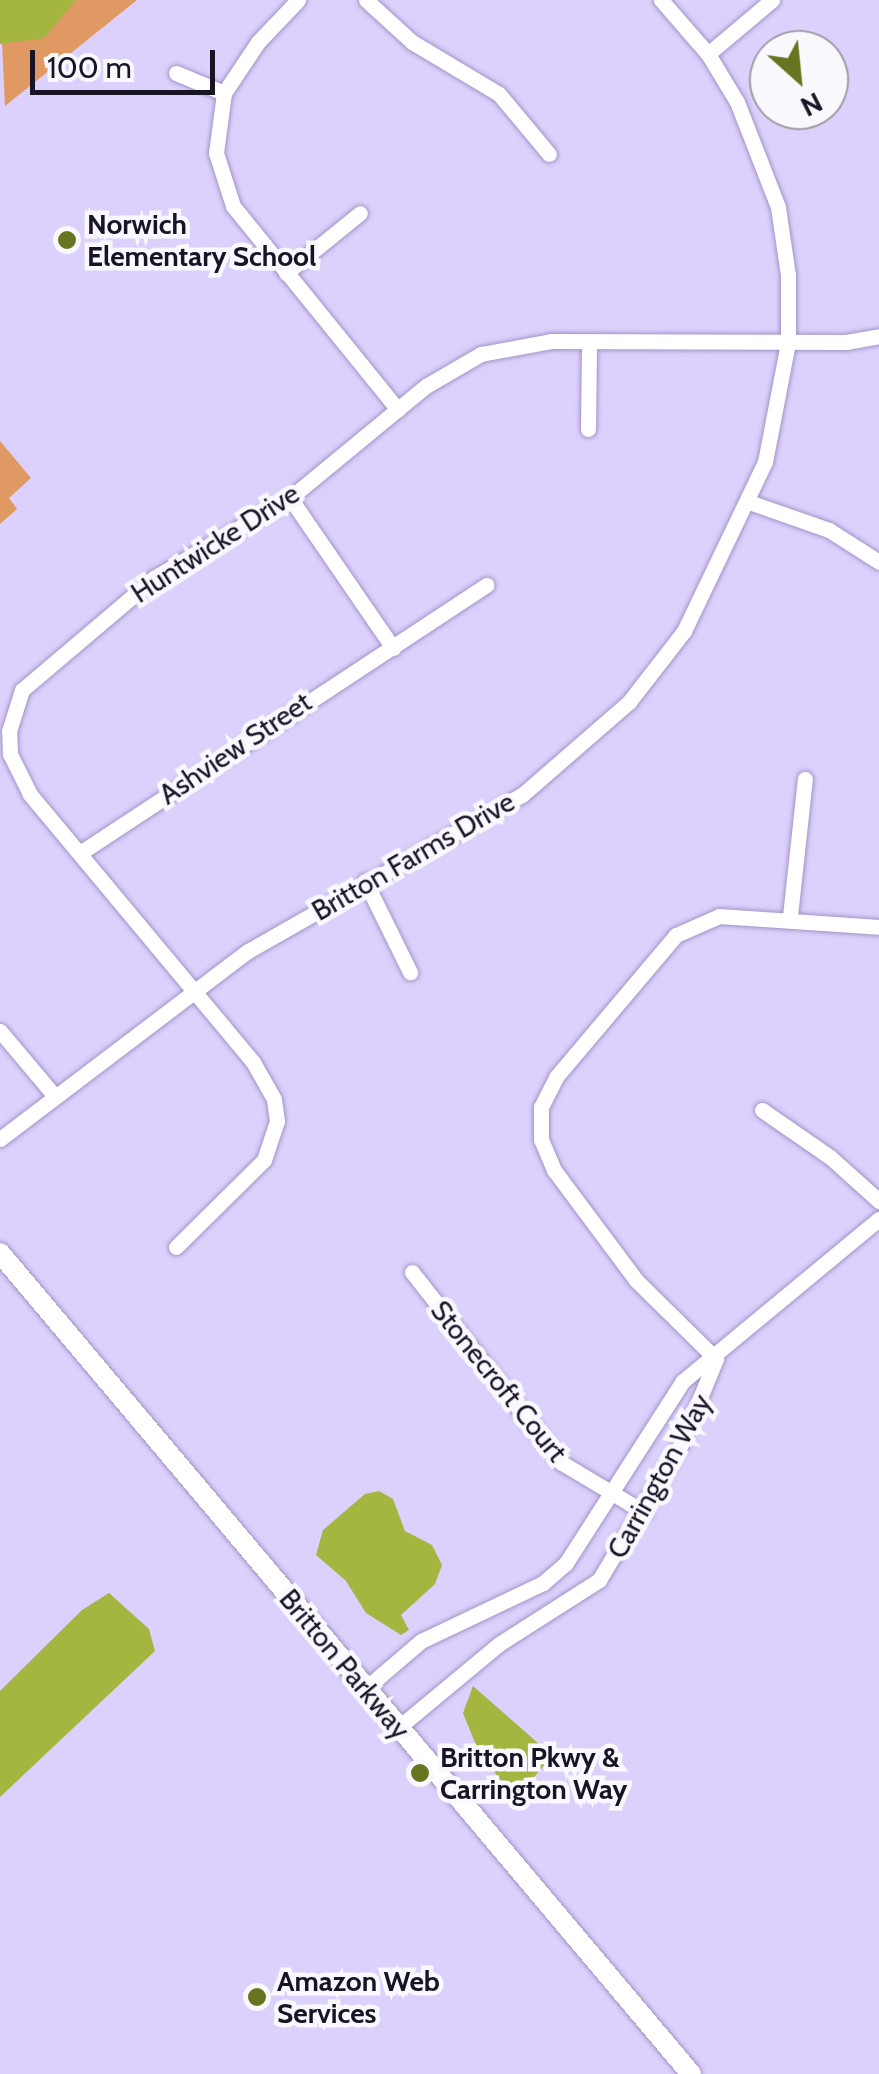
<!DOCTYPE html>
<style>
body{margin:0}
#map{position:relative;width:879px;height:2074px;overflow:hidden;background:#dcd0fc;font-family:Cabin,sans-serif}
div>[style]{position:absolute}
.green>*{inset:0;background:#e19963}
.water>*{inset:0;background:#a4b540}
.roads{filter:drop-shadow(0 0 2px #a394c8) drop-shadow(0 0 2px #a394c8)}
.minor>*{height:15px;margin:-7.5px;padding:0 7.5px;transform-origin:7.5px;border-radius:7.5px;background:#fff}
.secondary>*{height:20px;margin:-10px;padding:0 10px;transform-origin:10px;border-radius:10px;background:#fff}
.dots>*{width:28px;height:28px;translate:-50% -50%;box-sizing:border-box;border:5px solid #f9f8fd;border-radius:50%}
span{translate:-50% -50%;white-space:nowrap;text-align:center;line-height:1.15;-webkit-text-stroke:9px #f9f8fd;paint-order:stroke}
.poi-label{font-size:28px;color:#191326;font-weight:700}
.left{translate:0 -50%;text-align:left}
.street-label{font-size:28px;color:#191326}
.north{position:absolute;left:749px;top:30px;width:100px;height:100px;box-sizing:border-box;background:#f9f8fd;border:2px solid #9f9ca7;border-radius:50%;rotate:153deg;font-size:28px;font-weight:700;line-height:40px;text-align:center;color:#191326}
.north::after{content:'';display:block;margin:auto;width:35px;height:45px;background:#687420;clip-path:polygon(50% 0,100% 100%,50% 72%,0 100%)}
.scale{position:absolute;left:30px;top:50px;width:185px;height:45px;box-sizing:border-box;border:5px solid #191326;border-top:0;padding-left:12px;font-size:30px;line-height:35px;white-space:nowrap;color:#191326;-webkit-text-stroke:8px #f9f8fd;paint-order:stroke}
</style>
<div id="map">
<div class="green">
<div style="clip-path:polygon(0 0,137px 0,5px 106px)"></div>
<div style="clip-path:polygon(0 441px,31px 478px,9px 498px,17px 509px,0 524px)"></div>
</div>
<div class="water">
<div style="clip-path:polygon(0 0,76px 0,44px 38px,0 44px)"></div>
<div style="clip-path:polygon(379px 1491px,393px 1499px,405px 1531px,432px 1545px,442px 1565px,435px 1584px,401px 1615px,409px 1630px,401px 1635px,366px 1613px,346px 1581px,316px 1555px,323px 1530px,365px 1494px)"></div>
<div style="clip-path:polygon(109px 1593px,149px 1629px,155px 1651px,0 1797px,0 1691px,82px 1610px)"></div>
<div style="clip-path:polygon(473px 1686px,547px 1751px,547px 1762px,523px 1790px,507px 1789px,478px 1750px,463px 1713px)"></div>
</div>
<div class="roads">
<div class="minor">
<div style="left:298px;top:0;width:58px;rotate:133.6deg"></div>
<div style="left:258px;top:42px;width:61px;rotate:123.7deg"></div>
<div style="left:224px;top:93px;width:61px;rotate:97.6deg"></div>
<div style="left:216px;top:153px;width:56px;rotate:72.2deg"></div>
<div style="left:233px;top:206px;width:262px;rotate:51deg"></div>
<div style="left:366px;top:0;width:62px;rotate:42.4deg"></div>
<div style="left:412px;top:42px;width:101px;rotate:30.9deg"></div>
<div style="left:499px;top:94px;width:78px;rotate:50.2deg"></div>
<div style="left:708px;top:54px;width:84px;rotate:-40.2deg"></div>
<div style="left:176px;top:73px;width:52px;rotate:22.6deg"></div>
<div style="left:286px;top:273px;width:95px;rotate:-39deg"></div>
<div style="left:588px;top:429px;width:88px;rotate:-89.3deg"></div>
<div style="left:290px;top:498px;width:182px;rotate:55.5deg"></div>
<div style="left:749px;top:502px;width:85px;rotate:19.3deg"></div>
<div style="left:829px;top:530px;width:59px;rotate:32.6deg"></div>
<div style="left:80px;top:853px;width:487px;rotate:-33.4deg"></div>
<div style="left:365px;top:881px;width:102px;rotate:63.7deg"></div>
<div style="left:790px;top:916px;width:138px;rotate:-83.8deg"></div>
<div style="left:0;top:1031px;width:82px;rotate:49.9deg"></div>
<div style="left:762px;top:1110px;width:83px;rotate:34.7deg"></div>
<div style="left:830px;top:1157px;width:66px;rotate:41.9deg"></div>
<div style="left:0;top:1139px;width:311px;rotate:-37.2deg"></div>
<div style="left:248px;top:951px;width:315px;rotate:-29.7deg"></div>
<div style="left:522px;top:795px;width:142px;rotate:-41deg"></div>
<div style="left:629px;top:702px;width:90px;rotate:-52.2deg"></div>
<div style="left:684px;top:631px;width:187px;rotate:-64.4deg"></div>
<div style="left:765px;top:462px;width:122px;rotate:-79.1deg"></div>
<div style="left:788px;top:342px;width:67px;rotate:-90deg"></div>
<div style="left:788px;top:275px;width:69px;rotate:-98.4deg"></div>
<div style="left:778px;top:207px;width:113px;rotate:-111.3deg"></div>
<div style="left:737px;top:102px;width:56px;rotate:-121.1deg"></div>
<div style="left:708px;top:54px;width:72px;rotate:-131deg"></div>
<div style="left:176px;top:1247px;width:124px;rotate:-44.7deg"></div>
<div style="left:264px;top:1160px;width:41px;rotate:-71.6deg"></div>
<div style="left:277px;top:1121px;width:22px;rotate:-98deg"></div>
<div style="left:274px;top:1099px;width:43px;rotate:-119.6deg"></div>
<div style="left:253px;top:1062px;width:349px;rotate:-129.8deg"></div>
<div style="left:30px;top:794px;width:45px;rotate:-116.6deg"></div>
<div style="left:10px;top:754px;width:23px;rotate:-92deg"></div>
<div style="left:9px;top:731px;width:43px;rotate:-72.4deg"></div>
<div style="left:22px;top:690px;width:173px;rotate:-40.3deg"></div>
<div style="left:154px;top:578px;width:158px;rotate:-30.5deg"></div>
<div style="left:290px;top:498px;width:176px;rotate:-39.5deg"></div>
<div style="left:426px;top:386px;width:64px;rotate:-30.2deg"></div>
<div style="left:481px;top:354px;width:71px;rotate:-10.5deg"></div>
<div style="left:551px;top:341px;width:295px;rotate:0.2deg"></div>
<div style="left:846px;top:342px;width:34px;rotate:-10deg"></div>
<div style="left:412px;top:1272px;width:243px;rotate:51.9deg"></div>
<div style="left:562px;top:1463px;width:96px;rotate:30.9deg"></div>
<div style="left:716px;top:1359px;width:112px;rotate:-135.4deg"></div>
<div style="left:636px;top:1280px;width:137px;rotate:-126.7deg"></div>
<div style="left:554px;top:1170px;width:33px;rotate:-113deg"></div>
<div style="left:541px;top:1140px;width:33px;rotate:-90deg"></div>
<div style="left:541px;top:1107px;width:34px;rotate:-63deg"></div>
<div style="left:556px;top:1077px;width:186px;rotate:-49.8deg"></div>
<div style="left:676px;top:935px;width:47px;rotate:-23.8deg"></div>
<div style="left:719px;top:916px;width:160px;rotate:3.9deg"></div>
<div style="left:366px;top:1688px;width:72px;rotate:-40.5deg"></div>
<div style="left:421px;top:1641px;width:135px;rotate:-25.4deg"></div>
<div style="left:543px;top:1583px;width:30px;rotate:-41deg"></div>
<div style="left:566px;top:1563px;width:216px;rotate:-57.3deg"></div>
<div style="left:683px;top:1381px;width:254px;rotate:-39.6deg"></div>
<div style="left:399px;top:1727px;width:130px;rotate:-39.7deg"></div>
<div style="left:499px;top:1644px;width:119px;rotate:-32.6deg"></div>
<div style="left:599px;top:1580px;width:159px;rotate:-58.9deg"></div>
<div style="left:681px;top:1444px;width:92px;rotate:-67.6deg"></div>
</div>
<div class="secondary">
<div style="left:0;top:1253px;width:1073px;rotate:49.91deg"></div>
</div>
</div>
<div class="dots">
<div style="left:67px;top:240px;background:#687420"></div>
<div style="left:420px;top:1773px;background:#687420"></div>
<div style="left:257px;top:1997px;background:#687420"></div>
</div>
<div class="poi-label">
<span class="left" style="left:87px;top:240px">Norwich<br>Elementary School</span>
<span class="left" style="left:440px;top:1773px">Britton Pkwy &amp;<br>Carrington Way</span>
<span class="left" style="left:277px;top:1997px">Amazon Web<br>Services</span>
</div>
<div class="street-label">
<span style="left:215px;top:543px;rotate:-33deg">Huntwicke Drive</span>
<span style="left:235px;top:748px;rotate:-34deg">Ashview Street</span>
<span style="left:413px;top:856px;rotate:-30deg">Britton Farms Drive</span>
<span style="left:499px;top:1381px;rotate:51deg">Stonecroft Court</span>
<span style="left:659px;top:1476px;rotate:-61deg">Carrington Way</span>
<span style="left:345px;top:1664px;rotate:50deg">Britton Parkway</span>
</div>
<div class="north">N</div>
<div class="scale">100 m</div>
</div>
